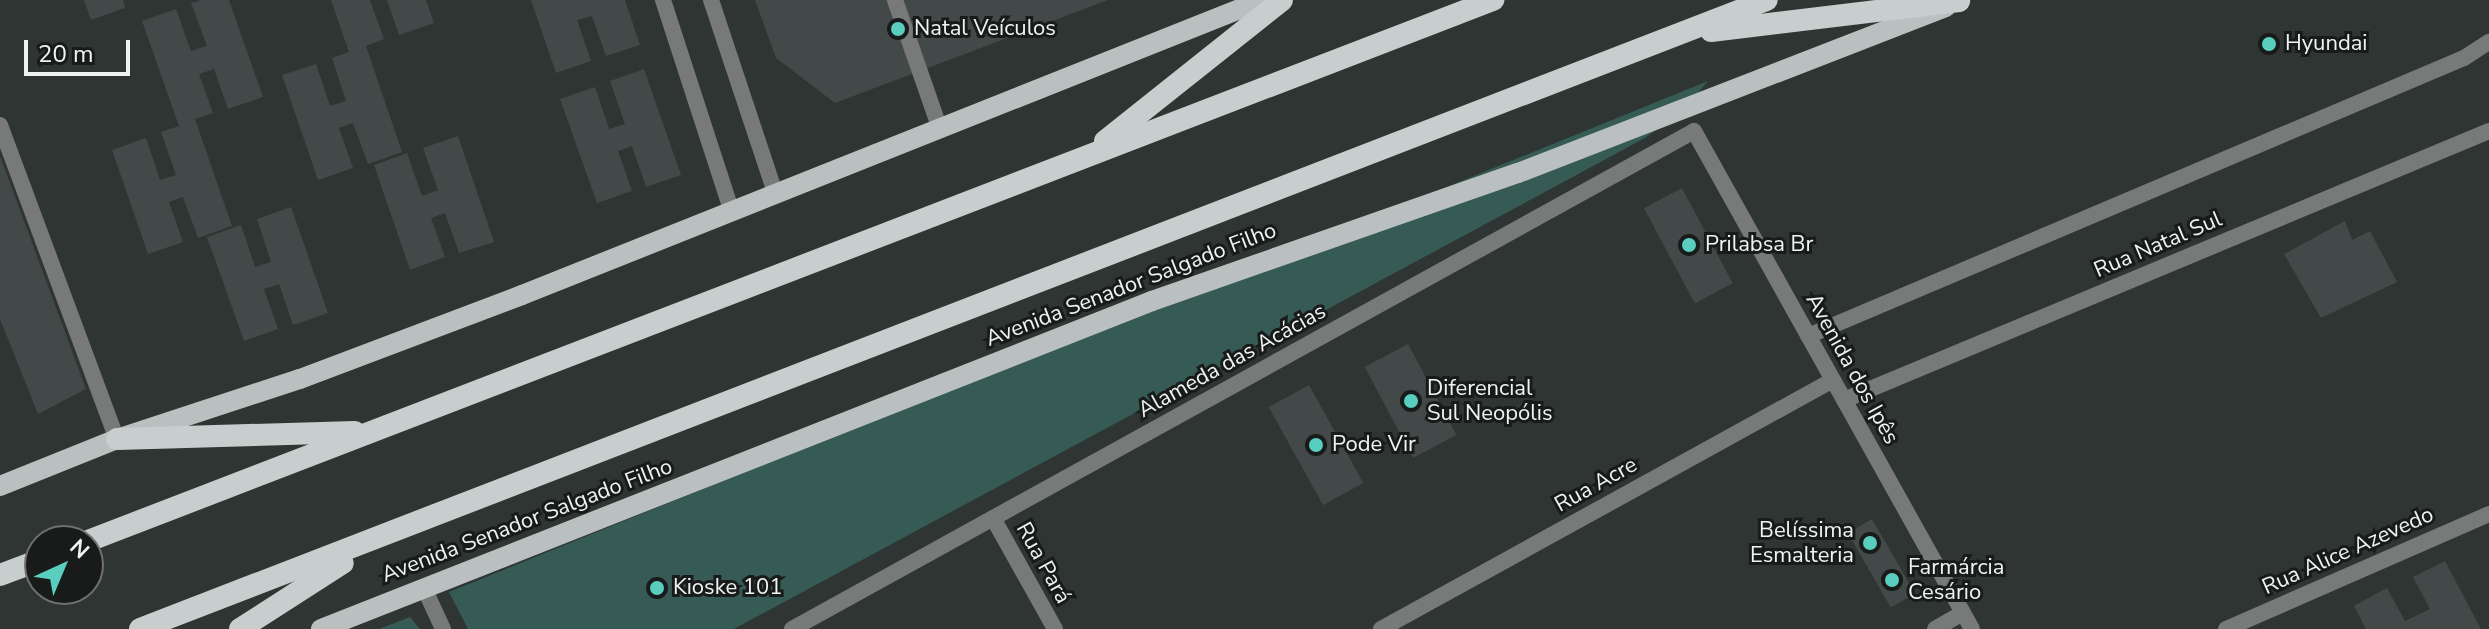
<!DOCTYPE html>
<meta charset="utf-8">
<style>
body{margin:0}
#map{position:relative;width:2489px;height:629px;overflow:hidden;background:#2e3533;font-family:"Nunito Sans",sans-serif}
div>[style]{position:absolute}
.green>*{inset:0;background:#365a54}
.building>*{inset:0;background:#434948;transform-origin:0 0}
.service>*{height:16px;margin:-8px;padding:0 8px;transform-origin:8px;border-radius:8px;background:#777a79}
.minor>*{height:16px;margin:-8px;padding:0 8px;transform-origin:8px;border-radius:8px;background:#777a79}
.tertiary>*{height:16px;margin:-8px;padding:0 8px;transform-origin:8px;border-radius:8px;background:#777a79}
.primary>*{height:20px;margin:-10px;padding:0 10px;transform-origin:10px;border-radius:10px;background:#bac0bf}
.trunk>*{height:22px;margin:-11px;padding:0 11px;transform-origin:11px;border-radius:11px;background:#c7cecd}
.dots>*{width:22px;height:22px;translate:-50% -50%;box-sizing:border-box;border:4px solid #191b1b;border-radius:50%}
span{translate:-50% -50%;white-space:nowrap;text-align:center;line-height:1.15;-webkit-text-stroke:6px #191b1b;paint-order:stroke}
.poi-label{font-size:22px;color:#eff3f2}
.left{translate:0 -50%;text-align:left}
.right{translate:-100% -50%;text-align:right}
.street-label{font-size:22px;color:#eff3f2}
.north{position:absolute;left:24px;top:525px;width:80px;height:80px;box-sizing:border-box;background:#191b1b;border:2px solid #6f7171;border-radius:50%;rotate:44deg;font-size:22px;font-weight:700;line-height:32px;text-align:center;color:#eff3f2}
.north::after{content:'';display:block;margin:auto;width:28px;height:36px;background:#59cebe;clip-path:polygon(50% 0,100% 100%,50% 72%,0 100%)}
.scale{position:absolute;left:24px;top:40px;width:106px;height:36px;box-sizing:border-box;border:4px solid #eff3f2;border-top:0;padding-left:10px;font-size:24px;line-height:28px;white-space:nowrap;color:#eff3f2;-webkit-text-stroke:6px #191b1b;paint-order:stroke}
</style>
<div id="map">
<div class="green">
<div style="clip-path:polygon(1708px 81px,1682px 112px,1645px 138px,734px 629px,468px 629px,449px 592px)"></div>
<div style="clip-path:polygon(410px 617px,420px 629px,379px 629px)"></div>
</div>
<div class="building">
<div style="clip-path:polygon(84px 0,123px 0,125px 8px,91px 20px)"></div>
<div style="clip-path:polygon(201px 0,229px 0,263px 97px,228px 109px,214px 69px,199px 74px,213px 113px,195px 119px,232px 226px,198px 238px,183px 197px,169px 202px,183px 242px,148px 254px,112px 150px,146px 138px,160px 180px,176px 175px,161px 132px,179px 126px,142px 21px,176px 9px,191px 51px,207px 46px,191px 3px)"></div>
<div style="clip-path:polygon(331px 0,370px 0,384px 39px,366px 46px,402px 152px,368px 164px,353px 123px,339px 128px,353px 168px,318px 180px,282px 75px,316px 64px,330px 106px,346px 101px,332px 58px,349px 52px)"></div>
<div style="clip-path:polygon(387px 0,426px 0,434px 23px,399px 35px)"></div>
<div style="clip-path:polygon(531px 0,625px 0,640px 45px,606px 56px,592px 16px,577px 20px,591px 61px,556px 73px)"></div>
<div style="clip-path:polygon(755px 0,1108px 0,835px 103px,776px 58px)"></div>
<div style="clip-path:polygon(644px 69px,681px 175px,646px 187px,632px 146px,618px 151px,632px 191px,597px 203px,560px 99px,595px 87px,609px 129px,625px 124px,610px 81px)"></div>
<div style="clip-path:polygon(458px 136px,494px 242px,459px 253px,445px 213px,431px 218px,445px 257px,410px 270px,374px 165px,407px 153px,422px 196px,438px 190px,423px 148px)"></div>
<div style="clip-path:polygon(0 156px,86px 389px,38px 414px,0 319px)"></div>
<div style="left:1682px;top:188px;width:108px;height:43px;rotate:62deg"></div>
<div style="clip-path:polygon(291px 207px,328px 313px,293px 325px,279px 284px,264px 289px,278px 329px,244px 341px,207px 237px,241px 225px,255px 267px,271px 262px,257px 219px)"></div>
<div style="clip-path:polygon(2345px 221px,2352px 240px,2370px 231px,2397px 282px,2321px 318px,2284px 254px)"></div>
<div style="left:1408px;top:344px;width:103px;height:49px;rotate:62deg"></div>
<div style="left:1309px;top:385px;width:112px;height:46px;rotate:61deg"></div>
<div style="left:1872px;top:519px;width:86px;height:28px;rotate:60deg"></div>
<div style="clip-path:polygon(2445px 561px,2481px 629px,2366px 629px,2354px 606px,2387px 588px,2405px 621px,2430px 609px,2413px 577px)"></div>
</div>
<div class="service">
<div style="left:895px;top:0;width:137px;rotate:70.8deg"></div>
<div style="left:0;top:125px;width:335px;rotate:69.6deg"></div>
<div style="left:1808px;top:336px;width:712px;rotate:-22.97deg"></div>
<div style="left:2464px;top:58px;width:30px;rotate:-33deg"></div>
</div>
<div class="minor">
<div style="left:663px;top:0;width:223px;rotate:72deg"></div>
<div style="left:711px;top:0;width:206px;rotate:71.6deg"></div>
<div style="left:1844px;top:400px;width:699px;rotate:-22.64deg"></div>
<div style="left:993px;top:518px;width:127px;rotate:60.8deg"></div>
<div style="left:1381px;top:629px;width:516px;rotate:-28.85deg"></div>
<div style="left:1935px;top:629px;width:32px;rotate:-30deg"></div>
<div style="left:2226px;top:629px;width:287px;rotate:-23.6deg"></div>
</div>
<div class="tertiary">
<div style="left:425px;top:590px;width:43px;rotate:65.2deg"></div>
<div style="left:792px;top:629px;width:1030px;rotate:-28.9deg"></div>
<div style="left:1694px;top:131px;width:570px;rotate:60.83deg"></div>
</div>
<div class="primary">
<div style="left:0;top:486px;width:126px;rotate:-21.9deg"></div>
<div style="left:117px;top:439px;width:193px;rotate:-18.2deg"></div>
<div style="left:300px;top:379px;width:237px;rotate:-20.7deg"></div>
<div style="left:522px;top:295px;width:797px;rotate:-21.73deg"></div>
<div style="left:321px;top:629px;width:893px;rotate:-21.54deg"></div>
<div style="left:1152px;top:301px;width:388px;rotate:-19.3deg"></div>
<div style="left:1518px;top:173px;width:459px;rotate:-21.2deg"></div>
</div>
<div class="trunk">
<div style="left:1711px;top:31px;width:250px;rotate:-6.9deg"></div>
<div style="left:1105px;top:141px;width:226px;rotate:-38.5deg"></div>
<div style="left:117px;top:439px;width:238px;rotate:-1.7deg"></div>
<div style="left:88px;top:541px;width:1506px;rotate:-21.06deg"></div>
<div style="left:0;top:575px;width:43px;rotate:-20.6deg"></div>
<div style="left:140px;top:629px;width:1744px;rotate:-21.14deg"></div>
<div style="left:240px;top:629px;width:122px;rotate:-32.7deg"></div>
</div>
<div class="dots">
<div style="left:898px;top:29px;background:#59cebe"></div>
<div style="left:2269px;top:44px;background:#59cebe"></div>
<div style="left:1689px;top:245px;background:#59cebe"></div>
<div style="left:1411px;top:401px;background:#59cebe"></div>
<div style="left:1316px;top:445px;background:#59cebe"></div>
<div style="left:1870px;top:543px;background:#59cebe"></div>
<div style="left:1892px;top:580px;background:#59cebe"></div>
<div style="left:657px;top:588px;background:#59cebe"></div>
</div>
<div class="poi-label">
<span class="left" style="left:914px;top:29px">Natal Veículos</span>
<span class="left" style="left:2285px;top:44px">Hyundai</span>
<span class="left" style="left:1705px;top:245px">Prilabsa Br</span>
<span class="left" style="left:1427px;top:401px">Diferencial<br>Sul Neopólis</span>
<span class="left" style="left:1332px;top:445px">Pode Vir</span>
<span class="right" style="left:1854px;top:543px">Belíssima<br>Esmalteria</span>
<span class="left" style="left:1908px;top:580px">Farmárcia<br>Cesário</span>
<span class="left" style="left:673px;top:588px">Kioske 101</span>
</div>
<div class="street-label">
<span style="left:2158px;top:245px;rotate:-23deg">Rua Natal Sul</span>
<span style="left:1131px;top:285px;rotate:-21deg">Avenida Senador Salgado Filho</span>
<span style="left:1232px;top:361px;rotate:-29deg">Alameda das Acácias</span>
<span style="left:1852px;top:369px;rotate:61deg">Avenida dos Ipês</span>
<span style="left:1596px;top:485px;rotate:-29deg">Rua Acre</span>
<span style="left:527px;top:521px;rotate:-21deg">Avenida Senador Salgado Filho</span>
<span style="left:2348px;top:551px;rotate:-24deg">Rua Alice Azevedo</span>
<span style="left:1043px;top:563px;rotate:61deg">Rua Pará</span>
</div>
<div class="north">N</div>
<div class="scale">20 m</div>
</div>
